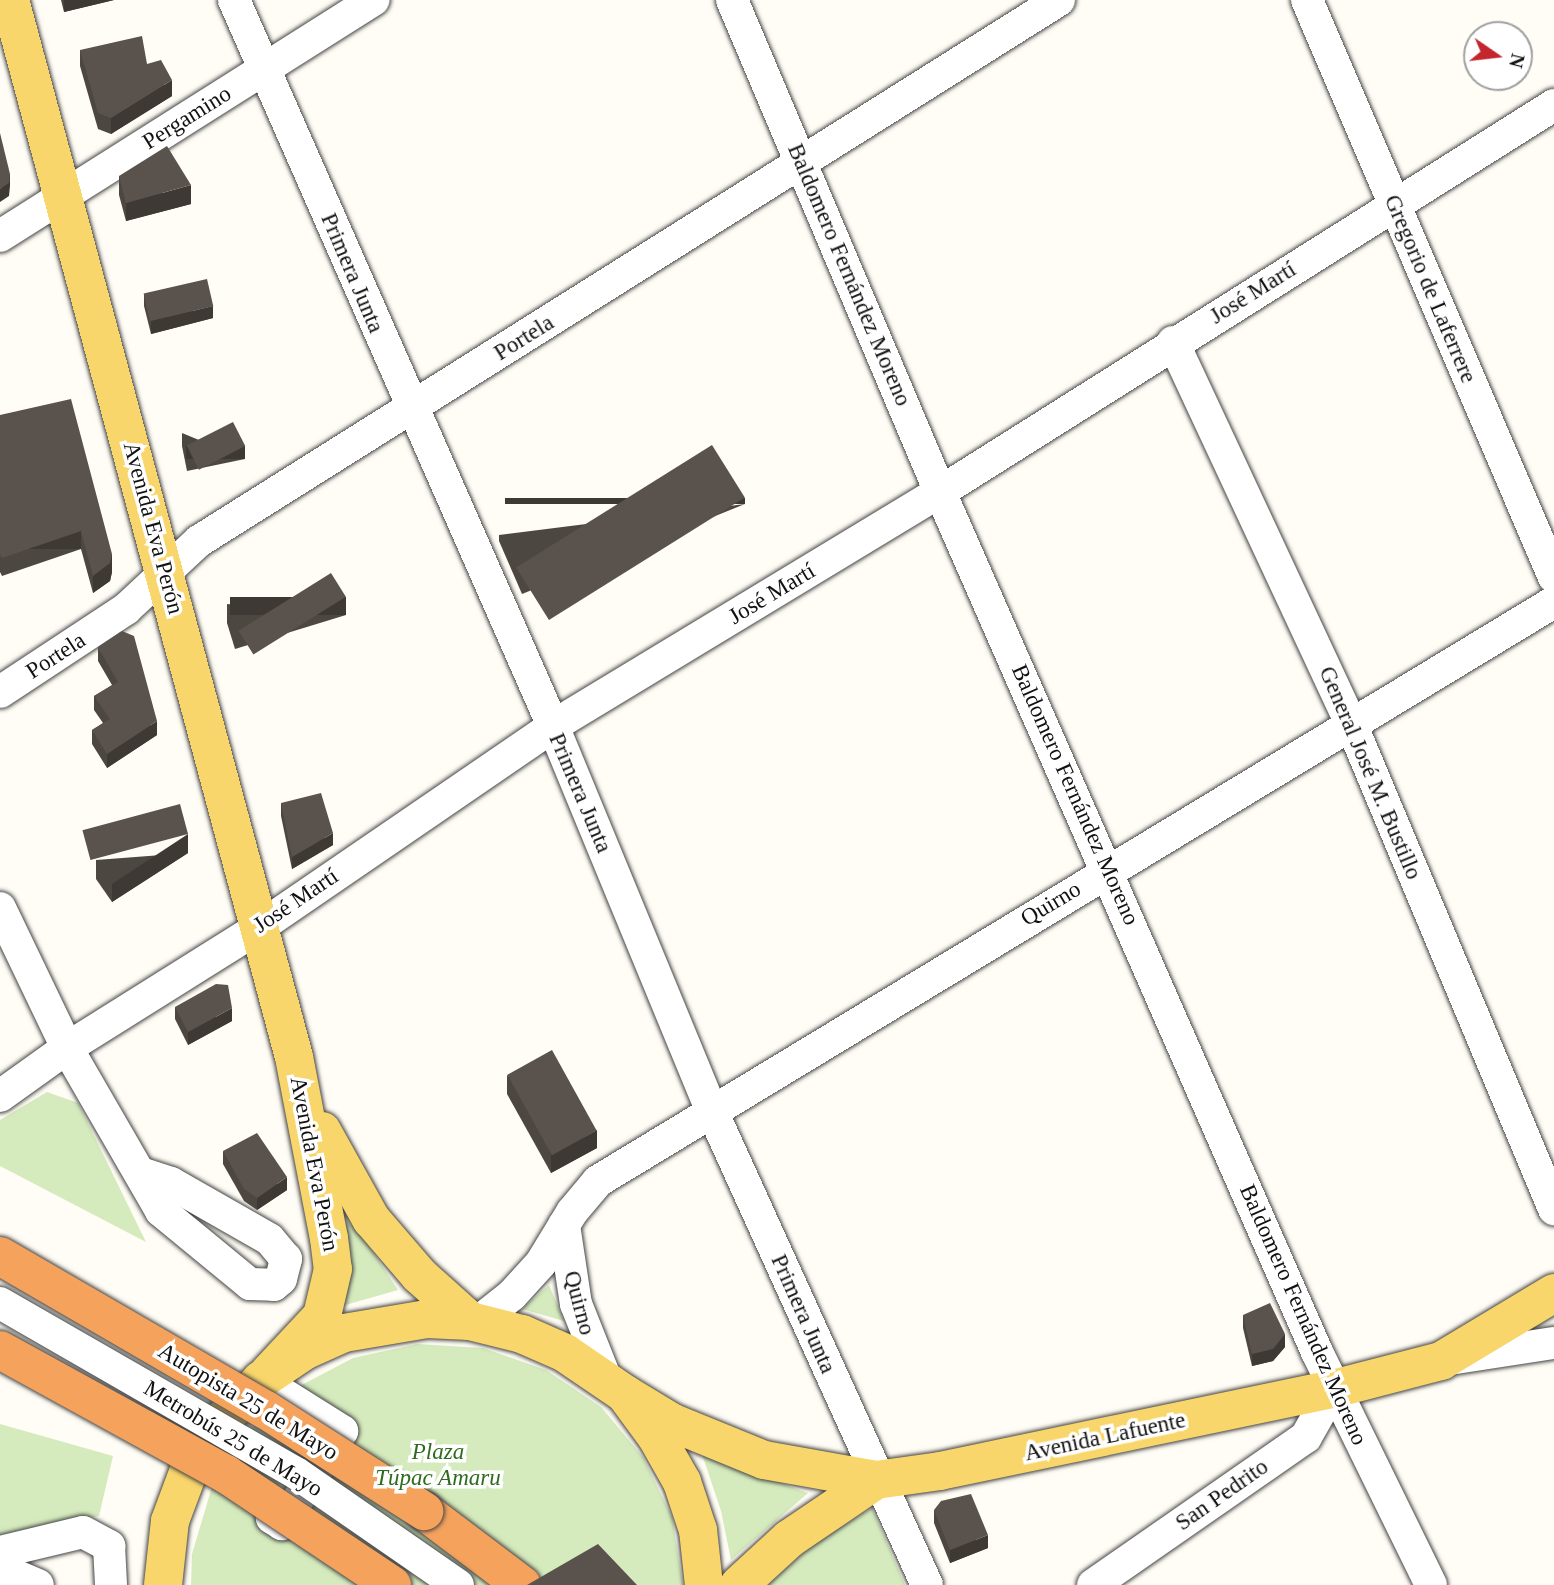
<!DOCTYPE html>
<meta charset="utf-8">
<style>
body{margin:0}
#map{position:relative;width:1554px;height:1585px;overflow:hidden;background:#fffdf5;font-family:Georgia,serif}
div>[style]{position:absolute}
.green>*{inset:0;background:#d5ebbd}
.roads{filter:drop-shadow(0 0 2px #444) drop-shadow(0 0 2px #444)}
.minor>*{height:32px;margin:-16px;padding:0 16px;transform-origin:16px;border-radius:16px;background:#fff}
.major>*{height:38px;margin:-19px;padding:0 19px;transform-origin:19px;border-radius:19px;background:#f9d66b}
.highway>*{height:38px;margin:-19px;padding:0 19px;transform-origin:19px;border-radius:19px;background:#f5a25d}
.bridges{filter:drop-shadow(0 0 2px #444) drop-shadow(0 0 2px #444)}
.minor-bridge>*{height:32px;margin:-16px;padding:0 16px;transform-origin:16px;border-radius:16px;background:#fff}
.highway-bridge>*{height:38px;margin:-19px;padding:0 19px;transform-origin:19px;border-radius:19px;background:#f5a25d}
.wall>*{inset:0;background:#4d4742}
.shaded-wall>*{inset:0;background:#3f3936;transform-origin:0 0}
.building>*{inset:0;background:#5a524d;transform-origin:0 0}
span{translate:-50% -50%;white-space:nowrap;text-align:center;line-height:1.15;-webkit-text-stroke:7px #fff;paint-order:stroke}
.street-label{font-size:23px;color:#111}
.park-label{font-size:23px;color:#2f6b1f;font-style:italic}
.north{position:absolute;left:1463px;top:21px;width:70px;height:70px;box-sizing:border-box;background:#fff;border:2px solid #a0a0a0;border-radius:50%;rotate:104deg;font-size:19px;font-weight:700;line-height:28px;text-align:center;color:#111}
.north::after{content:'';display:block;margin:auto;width:24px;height:32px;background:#c4262e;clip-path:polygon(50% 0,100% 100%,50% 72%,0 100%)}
</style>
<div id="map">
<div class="green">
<div style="clip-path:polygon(47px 1092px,78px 1103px,146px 1242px,0 1166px,0 1120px)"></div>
<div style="clip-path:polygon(347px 1222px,359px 1231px,398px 1290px,342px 1306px,342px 1236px)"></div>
<div style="clip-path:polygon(549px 1285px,564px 1321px,522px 1309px)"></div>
<div style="clip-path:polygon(417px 1344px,483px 1348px,546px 1370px,601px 1407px,643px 1457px,672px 1517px,683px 1585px,191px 1585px,192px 1554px,211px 1490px,246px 1434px,294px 1389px,353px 1358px)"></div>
<div style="clip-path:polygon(0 1424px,113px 1456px,99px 1516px,0 1535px)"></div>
<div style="clip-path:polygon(699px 1445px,739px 1468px,808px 1493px,731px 1560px,721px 1511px)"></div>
<div style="clip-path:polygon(872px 1508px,905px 1585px,768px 1585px,812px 1545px)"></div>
</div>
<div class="roads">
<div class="minor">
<div style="left:234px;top:0;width:793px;rotate:66.28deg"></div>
<div style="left:553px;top:726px;width:417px;rotate:67.6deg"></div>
<div style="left:712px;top:1111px;width:520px;rotate:65.6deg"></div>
<div style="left:732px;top:0;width:534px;rotate:67.08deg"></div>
<div style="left:940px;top:492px;width:939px;rotate:66.33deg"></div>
<div style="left:1317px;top:1352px;width:259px;rotate:63.9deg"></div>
<div style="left:1307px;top:0;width:628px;rotate:66.83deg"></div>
<div style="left:0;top:236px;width:442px;rotate:-32.3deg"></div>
<div style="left:1173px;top:342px;width:424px;rotate:65deg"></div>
<div style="left:1352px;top:726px;width:524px;rotate:67.3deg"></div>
<div style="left:0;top:692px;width:151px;rotate:-33.4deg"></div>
<div style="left:126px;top:609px;width:100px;rotate:-43deg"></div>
<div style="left:199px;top:541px;width:1016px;rotate:-32.17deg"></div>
<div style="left:0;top:908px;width:155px;rotate:64.4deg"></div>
<div style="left:67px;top:1048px;width:188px;rotate:60deg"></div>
<div style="left:161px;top:1211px;width:115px;rotate:39.4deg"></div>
<div style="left:250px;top:1284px;width:24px;rotate:2deg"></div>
<div style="left:274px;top:1285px;width:9px;rotate:-41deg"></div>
<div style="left:281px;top:1279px;width:21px;rotate:-76deg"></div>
<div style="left:286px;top:1259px;width:26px;rotate:-130deg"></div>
<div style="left:269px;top:1239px;width:113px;rotate:-150.3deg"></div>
<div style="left:171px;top:1183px;width:33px;rotate:-162deg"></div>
<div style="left:0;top:1096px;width:82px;rotate:-35.6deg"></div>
<div style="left:67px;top:1048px;width:224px;rotate:-32.1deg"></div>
<div style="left:257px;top:929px;width:359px;rotate:-34.4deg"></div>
<div style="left:553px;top:726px;width:452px;rotate:-31.2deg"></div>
<div style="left:940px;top:492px;width:726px;rotate:-32.22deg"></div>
<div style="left:564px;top:1225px;width:80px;rotate:81.4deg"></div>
<div style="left:576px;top:1304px;width:79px;rotate:68.3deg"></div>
<div style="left:478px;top:1322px;width:43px;rotate:-38.5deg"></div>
<div style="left:512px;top:1295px;width:43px;rotate:-47.8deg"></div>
<div style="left:541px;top:1263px;width:60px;rotate:-58.7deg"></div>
<div style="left:572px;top:1212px;width:40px;rotate:-50deg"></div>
<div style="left:598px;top:1181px;width:1118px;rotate:-31.2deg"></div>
<div style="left:1449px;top:1359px;width:106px;rotate:-8.7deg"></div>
<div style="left:261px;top:1380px;width:96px;rotate:32.2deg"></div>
<div style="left:342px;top:1431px;width:111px;rotate:122.8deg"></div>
<div style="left:282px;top:1524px;width:12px;rotate:-149deg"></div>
<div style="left:0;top:1552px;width:85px;rotate:-13.5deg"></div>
<div style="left:83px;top:1532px;width:30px;rotate:28deg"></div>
<div style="left:109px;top:1546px;width:39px;rotate:87deg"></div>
<div style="left:0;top:1557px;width:21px;rotate:55deg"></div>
<div style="left:12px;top:1574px;width:28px;rotate:23deg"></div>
<div style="left:1093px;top:1585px;width:259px;rotate:-34.8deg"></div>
<div style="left:1306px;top:1437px;width:55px;rotate:-60.6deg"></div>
</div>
<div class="major">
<div style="left:10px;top:0;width:1094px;rotate:74.96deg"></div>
<div style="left:294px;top:1057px;width:184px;rotate:79.1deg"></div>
<div style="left:329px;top:1238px;width:31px;rotate:83deg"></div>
<div style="left:333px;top:1269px;width:48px;rotate:103.2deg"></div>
<div style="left:322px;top:1316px;width:79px;rotate:133deg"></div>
<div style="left:322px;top:1131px;width:101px;rotate:60.9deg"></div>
<div style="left:371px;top:1219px;width:74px;rotate:49.4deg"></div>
<div style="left:419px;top:1275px;width:69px;rotate:42deg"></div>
<div style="left:625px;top:1394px;width:54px;rotate:31.3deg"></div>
<div style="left:671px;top:1422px;width:100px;rotate:22.2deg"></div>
<div style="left:764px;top:1460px;width:114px;rotate:10.1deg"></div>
<div style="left:876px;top:1480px;width:65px;rotate:-8deg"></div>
<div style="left:940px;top:1471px;width:401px;rotate:-11.8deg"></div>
<div style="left:1333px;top:1389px;width:112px;rotate:-14.5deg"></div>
<div style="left:1441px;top:1361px;width:132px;rotate:-31deg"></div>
<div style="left:163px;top:1585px;width:64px;rotate:-83.8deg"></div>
<div style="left:170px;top:1521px;width:54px;rotate:-69.6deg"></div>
<div style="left:189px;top:1470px;width:59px;rotate:-56.9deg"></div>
<div style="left:221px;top:1421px;width:57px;rotate:-45.7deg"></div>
<div style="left:261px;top:1380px;width:52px;rotate:-34deg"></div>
<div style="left:304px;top:1351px;width:44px;rotate:-24.2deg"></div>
<div style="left:344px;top:1333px;width:84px;rotate:-9.6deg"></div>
<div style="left:427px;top:1319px;width:43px;rotate:2.7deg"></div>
<div style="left:470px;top:1321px;width:54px;rotate:14deg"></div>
<div style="left:522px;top:1334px;width:47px;rotate:23.8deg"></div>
<div style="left:565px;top:1353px;width:73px;rotate:34.3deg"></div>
<div style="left:625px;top:1394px;width:52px;rotate:53.6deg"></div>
<div style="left:656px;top:1436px;width:53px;rotate:60.5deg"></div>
<div style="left:682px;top:1482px;width:51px;rotate:71.6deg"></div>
<div style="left:698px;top:1530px;width:55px;rotate:83.8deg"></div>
<div style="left:739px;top:1585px;width:68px;rotate:-42.6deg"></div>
<div style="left:789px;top:1539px;width:105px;rotate:-34.1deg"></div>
</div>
<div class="highway">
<div style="left:424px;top:1511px;width:123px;rotate:37.1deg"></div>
</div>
</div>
<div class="bridges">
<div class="minor-bridge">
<div style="left:0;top:1303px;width:341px;rotate:29.9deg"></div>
<div style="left:296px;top:1473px;width:197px;rotate:34.7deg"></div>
</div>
<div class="highway-bridge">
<div style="left:0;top:1256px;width:307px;rotate:30.1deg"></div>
<div style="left:266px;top:1410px;width:188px;rotate:32.6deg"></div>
<div style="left:0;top:1350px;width:258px;rotate:28.8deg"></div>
<div style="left:226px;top:1474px;width:200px;rotate:33.8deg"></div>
</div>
</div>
<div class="wall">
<div style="clip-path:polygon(61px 0,114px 0,64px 12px)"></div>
<div style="clip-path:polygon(80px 50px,147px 64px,172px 96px,111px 134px,98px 129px,80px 66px)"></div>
<div style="clip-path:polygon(119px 176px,191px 204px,126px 221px,119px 195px)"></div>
<div style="clip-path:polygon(144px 294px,213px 318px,151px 334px,144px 306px)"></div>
<div style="clip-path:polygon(0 415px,112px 572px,110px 581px,93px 593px,81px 549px,2px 576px,0 572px)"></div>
<div style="clip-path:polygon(182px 433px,245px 459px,187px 471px,182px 446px)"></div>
<div style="clip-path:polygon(745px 504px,522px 594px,499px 541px,499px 535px)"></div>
<div style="clip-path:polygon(227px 604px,346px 615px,235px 649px,227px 623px)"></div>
<div style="clip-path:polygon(98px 647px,157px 735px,107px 768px,92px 744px,92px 730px,103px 723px,94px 710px,94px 696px,112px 685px,98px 661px)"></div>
<div style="clip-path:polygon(281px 803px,333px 845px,292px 869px,281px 816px)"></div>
<div style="clip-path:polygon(188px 853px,112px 902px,96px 879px,96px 860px)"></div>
<div style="clip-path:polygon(175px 1007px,232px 1021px,188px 1045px,175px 1019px)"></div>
<div style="clip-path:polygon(507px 1075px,597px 1148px,551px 1173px,507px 1094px)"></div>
<div style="clip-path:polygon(223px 1151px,287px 1190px,257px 1210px,244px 1201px,223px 1164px)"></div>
<div style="clip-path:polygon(1243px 1315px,1285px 1347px,1273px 1361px,1252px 1366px,1243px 1328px)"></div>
<div style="clip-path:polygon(934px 1510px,988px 1548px,950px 1563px,934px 1523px)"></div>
</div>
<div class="shaded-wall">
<div style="clip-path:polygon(64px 0,114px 0,64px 12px)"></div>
<div style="clip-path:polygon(172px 80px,172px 96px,111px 134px,111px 118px)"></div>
<div style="clip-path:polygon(10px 174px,10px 186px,9px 196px,0 202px,0 189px)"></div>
<div style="clip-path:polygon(191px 185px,191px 204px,126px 221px,126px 203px)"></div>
<div style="clip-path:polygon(213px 306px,213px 318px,151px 334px,151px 321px)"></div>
<div style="left:245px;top:446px;width:13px;height:59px;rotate:90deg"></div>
<div style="left:745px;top:498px;width:6px;height:240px;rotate:90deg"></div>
<div style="left:81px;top:531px;width:18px;height:83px;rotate:90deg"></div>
<div style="clip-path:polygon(112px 554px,112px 572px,110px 581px,93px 593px,93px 576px)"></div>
<div style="left:346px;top:597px;width:18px;height:116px;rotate:90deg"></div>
<div style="clip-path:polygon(157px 721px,157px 735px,107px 768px,107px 754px)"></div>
<div style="clip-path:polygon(333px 833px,333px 845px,292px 869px,292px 857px)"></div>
<div style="clip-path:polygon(188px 834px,188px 853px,112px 902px,112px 884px)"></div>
<div style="clip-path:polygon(232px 1008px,232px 1021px,188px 1045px,188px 1032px)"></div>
<div style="clip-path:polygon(597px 1130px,597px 1148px,551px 1173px,551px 1155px)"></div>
<div style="clip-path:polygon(287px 1177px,287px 1190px,257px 1210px,257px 1198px)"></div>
<div style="clip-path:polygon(1285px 1334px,1285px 1347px,1273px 1361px,1252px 1366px,1252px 1354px)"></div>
<div style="clip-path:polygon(988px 1535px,988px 1548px,950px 1563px,950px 1550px)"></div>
</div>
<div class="building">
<div style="clip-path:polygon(142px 36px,147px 64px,161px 60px,172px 80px,111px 118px,98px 113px,80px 50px)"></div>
<div style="clip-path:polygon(0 133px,10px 174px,9px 183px,0 189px)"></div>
<div style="clip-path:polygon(167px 146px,191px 185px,126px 203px,119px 176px)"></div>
<div style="left:207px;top:279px;width:28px;height:65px;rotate:77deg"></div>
<div style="clip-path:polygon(71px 399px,112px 554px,110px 563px,93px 576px,81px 531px,2px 558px,0 554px,0 415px)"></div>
<div style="left:233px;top:422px;width:27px;height:52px;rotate:63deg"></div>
<div style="left:712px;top:445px;width:62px;height:231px;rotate:58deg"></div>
<div style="left:331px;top:573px;width:28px;height:109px;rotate:58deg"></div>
<div style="clip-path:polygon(122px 631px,134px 636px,157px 721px,107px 754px,92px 730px,110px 719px,94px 696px,118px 682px,98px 647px)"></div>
<div style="clip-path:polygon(321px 793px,333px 833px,292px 857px,281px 803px)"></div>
<div style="left:180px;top:804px;width:31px;height:101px;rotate:75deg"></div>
<div style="clip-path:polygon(216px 984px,228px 985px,232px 1008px,188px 1032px,175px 1007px)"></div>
<div style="left:552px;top:1050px;width:92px;height:51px;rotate:61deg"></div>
<div style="clip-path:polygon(257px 1133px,287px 1177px,257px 1198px,244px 1189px,223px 1151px)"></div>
<div style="clip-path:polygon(1270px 1303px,1285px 1334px,1273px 1349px,1252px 1354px,1243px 1315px)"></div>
<div style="clip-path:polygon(971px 1494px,988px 1535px,950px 1550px,934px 1510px,941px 1501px)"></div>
<div style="clip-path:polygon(598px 1544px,637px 1585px,527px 1585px)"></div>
</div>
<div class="street-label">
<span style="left:187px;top:118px;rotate:-32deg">Pergamino</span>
<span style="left:352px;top:273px;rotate:67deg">Primera Junta</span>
<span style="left:849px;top:275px;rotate:67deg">Baldomero Fernández Moreno</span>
<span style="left:1430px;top:289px;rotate:67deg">Gregorio de Laferrere</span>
<span style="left:1253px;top:293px;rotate:-32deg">José Martí</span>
<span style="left:524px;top:338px;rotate:-32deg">Portela</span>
<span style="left:153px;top:528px;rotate:75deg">Avenida Eva Perón</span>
<span style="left:772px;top:594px;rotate:-31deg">José Martí</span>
<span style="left:56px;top:656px;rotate:-33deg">Portela</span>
<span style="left:1370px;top:773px;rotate:67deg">General José M. Bustillo</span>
<span style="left:580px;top:793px;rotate:67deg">Primera Junta</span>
<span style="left:1075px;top:795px;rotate:66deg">Baldomero Fernández Moreno</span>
<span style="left:296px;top:901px;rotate:-34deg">José Martí</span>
<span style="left:1051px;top:904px;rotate:-31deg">Quirno</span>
<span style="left:314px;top:1164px;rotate:79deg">Avenida Eva Perón</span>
<span style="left:579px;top:1303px;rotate:75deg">Quirno</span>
<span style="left:803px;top:1314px;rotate:66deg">Primera Junta</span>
<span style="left:1303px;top:1315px;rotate:66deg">Baldomero Fernández Moreno</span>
<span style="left:248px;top:1402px;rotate:31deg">Autopista 25 de Mayo</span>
<span style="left:1105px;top:1437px;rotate:-12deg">Avenida Lafuente</span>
<span style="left:233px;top:1439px;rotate:31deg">Metrobús 25 de Mayo</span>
<span style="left:1222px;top:1495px;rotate:-35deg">San Pedrito</span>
</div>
<div class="park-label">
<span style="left:438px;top:1465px">Plaza<br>Túpac Amaru</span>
</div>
<div class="north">N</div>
</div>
